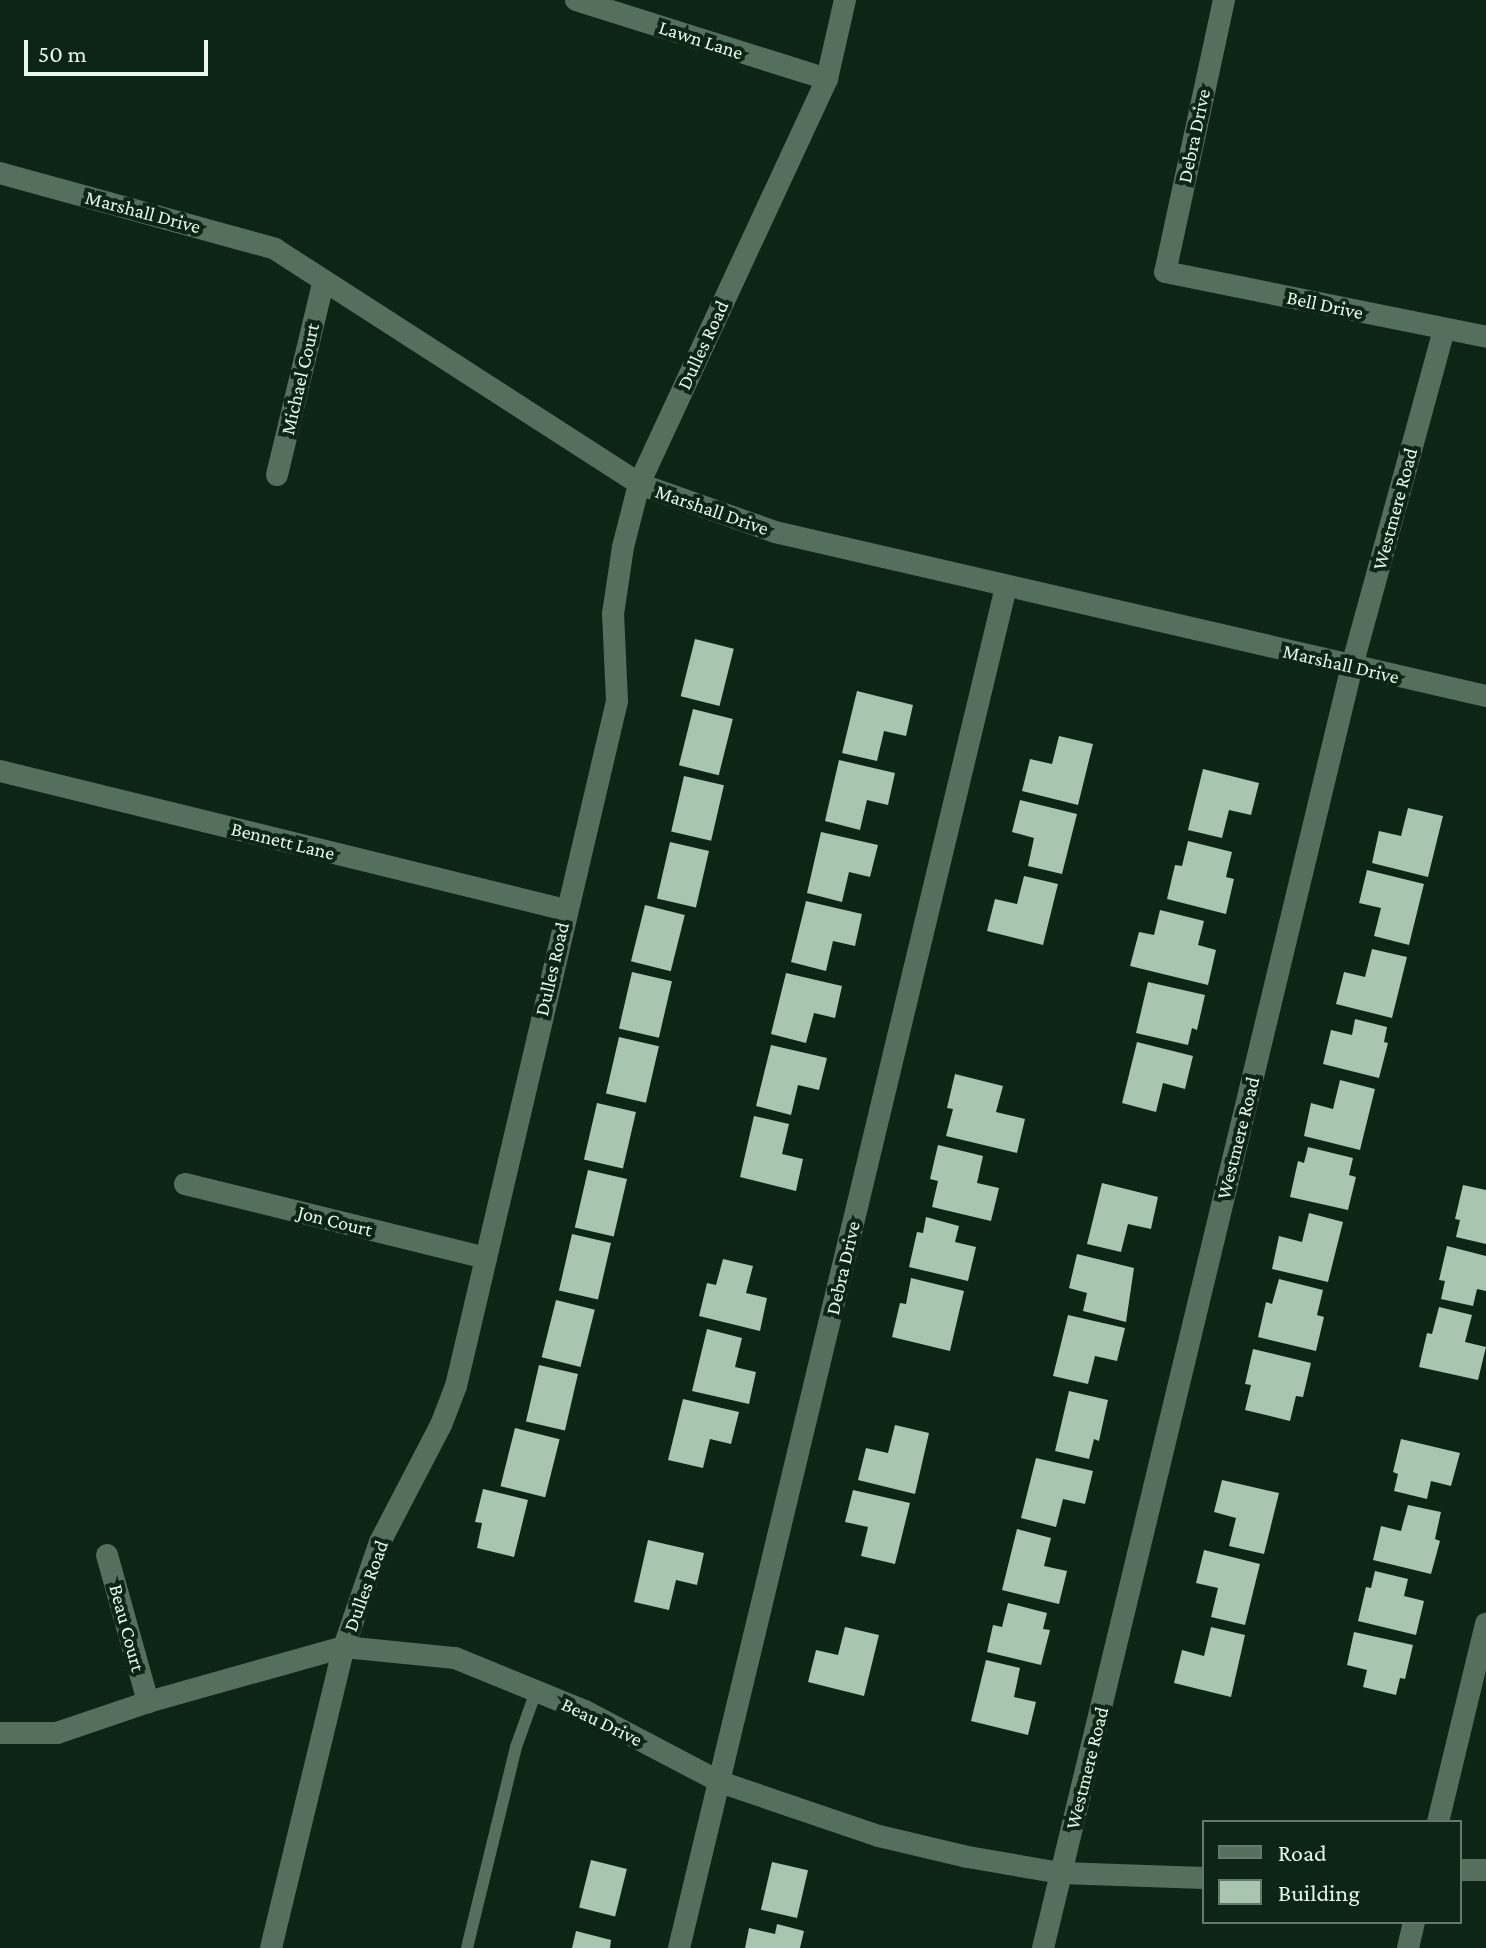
<!DOCTYPE html>
<style>
body{margin:0}
#map{position:relative;width:1486px;height:1948px;overflow:hidden;background:#0c2515;font-family:"Crimson Pro",serif}
div>[style]{position:absolute}
.building>*{inset:0;background:#a8c5b0;transform-origin:0 0}
.service>*{height:12px;margin:-6px;padding:0 6px;transform-origin:6px;border-radius:6px;background:#546f5b}
.minor>*{height:22px;margin:-11px;padding:0 11px;transform-origin:11px;border-radius:11px;background:#546f5b}
span{translate:-50% -50%;white-space:nowrap;text-align:center;line-height:1.15;-webkit-text-stroke:8px #0c2515;paint-order:stroke}
.street-label{font-size:20px;color:#e8f7eb}
.legend{position:absolute;left:1202px;top:1820px;width:260px;height:104px;box-sizing:border-box;background:#0c2515;border:2px solid #64796b;margin:0;padding:10px 14px;list-style:none;font-size:24px;color:#e8f7eb}
.legend li{display:flex;align-items:center;gap:16px;height:40px}
.legend b{width:40px;border:2px solid #64796b}
.scale{position:absolute;left:24px;top:40px;width:184px;height:36px;box-sizing:border-box;border:4px solid #e8f7eb;border-top:0;padding-left:10px;font-size:24px;line-height:28px;white-space:nowrap;color:#e8f7eb;-webkit-text-stroke:6px #0c2515;paint-order:stroke}
</style>
<div id="map">
<div class="building">
<div style="left:695px;top:639px;width:40px;height:59px;rotate:14deg"></div>
<div style="clip-path:polygon(857px 691px,913px 705px,906px 736px,884px 731px,877px 761px,842px 753px)"></div>
<div style="left:693px;top:709px;width:41px;height:58px;rotate:14deg"></div>
<div style="clip-path:polygon(1059px 736px,1093px 744px,1078px 805px,1022px 791px,1030px 759px,1052px 764px)"></div>
<div style="clip-path:polygon(839px 760px,895px 773px,888px 805px,867px 800px,860px 830px,825px 821px)"></div>
<div style="clip-path:polygon(1203px 769px,1259px 783px,1251px 815px,1229px 810px,1222px 838px,1188px 830px)"></div>
<div style="left:684px;top:776px;width:41px;height:57px;rotate:13deg"></div>
<div style="clip-path:polygon(1020px 800px,1077px 814px,1062px 874px,1028px 866px,1034px 838px,1012px 832px)"></div>
<div style="clip-path:polygon(1408px 808px,1443px 816px,1428px 877px,1372px 863px,1379px 831px,1401px 836px)"></div>
<div style="clip-path:polygon(821px 832px,878px 845px,870px 877px,849px 872px,842px 902px,807px 893px)"></div>
<div style="clip-path:polygon(1188px 841px,1232px 852px,1226px 877px,1234px 879px,1226px 914px,1167px 899px,1175px 865px,1182px 866px)"></div>
<div style="left:670px;top:842px;width:40px;height:58px;rotate:13deg"></div>
<div style="clip-path:polygon(1367px 870px,1424px 884px,1409px 945px,1374px 936px,1381px 908px,1359px 903px)"></div>
<div style="clip-path:polygon(1024px 876px,1058px 884px,1043px 945px,987px 931px,995px 899px,1017px 904px)"></div>
<div style="clip-path:polygon(806px 901px,862px 914px,855px 946px,833px 941px,826px 971px,791px 962px)"></div>
<div style="left:645px;top:905px;width:41px;height:58px;rotate:14deg"></div>
<div style="clip-path:polygon(1160px 910px,1204px 921px,1198px 945px,1216px 950px,1208px 985px,1130px 966px,1139px 932px,1154px 935px)"></div>
<div style="clip-path:polygon(1372px 949px,1407px 957px,1392px 1018px,1336px 1004px,1344px 972px,1365px 977px)"></div>
<div style="left:632px;top:972px;width:41px;height:58px;rotate:13deg"></div>
<div style="clip-path:polygon(786px 973px,842px 986px,835px 1018px,814px 1013px,806px 1043px,771px 1034px)"></div>
<div style="clip-path:polygon(1148px 982px,1205px 995px,1197px 1030px,1192px 1028px,1188px 1045px,1136px 1033px)"></div>
<div style="clip-path:polygon(1355px 1019px,1387px 1027px,1384px 1042px,1388px 1043px,1379px 1078px,1323px 1064px,1331px 1030px,1352px 1035px)"></div>
<div style="left:619px;top:1037px;width:41px;height:58px;rotate:13deg"></div>
<div style="clip-path:polygon(1137px 1042px,1193px 1056px,1185px 1089px,1163px 1083px,1156px 1112px,1122px 1103px)"></div>
<div style="clip-path:polygon(771px 1045px,827px 1058px,819px 1090px,798px 1085px,791px 1115px,756px 1106px)"></div>
<div style="clip-path:polygon(955px 1074px,1003px 1086px,996px 1112px,1025px 1119px,1017px 1153px,946px 1136px,953px 1109px,947px 1108px)"></div>
<div style="clip-path:polygon(1340px 1080px,1375px 1089px,1360px 1150px,1304px 1136px,1311px 1103px,1333px 1109px)"></div>
<div style="left:597px;top:1103px;width:40px;height:58px;rotate:13deg"></div>
<div style="clip-path:polygon(754px 1116px,789px 1124px,782px 1154px,803px 1159px,796px 1191px,740px 1177px)"></div>
<div style="clip-path:polygon(938px 1145px,983px 1156px,977px 1183px,999px 1188px,991px 1221px,932px 1207px,938px 1181px,930px 1179px)"></div>
<div style="clip-path:polygon(1308px 1147px,1353px 1158px,1349px 1175px,1356px 1177px,1348px 1210px,1290px 1197px,1298px 1161px,1304px 1163px)"></div>
<div style="left:588px;top:1170px;width:40px;height:59px;rotate:13deg"></div>
<div style="clip-path:polygon(1102px 1183px,1158px 1197px,1151px 1229px,1128px 1224px,1121px 1252px,1087px 1244px)"></div>
<div style="clip-path:polygon(1463px 1185px,1486px 1190px,1486px 1244px,1456px 1237px,1460px 1220px,1455px 1219px)"></div>
<div style="clip-path:polygon(1309px 1213px,1343px 1222px,1328px 1282px,1272px 1269px,1279px 1236px,1302px 1242px)"></div>
<div style="clip-path:polygon(926px 1217px,959px 1226px,955px 1242px,976px 1247px,968px 1281px,909px 1267px,917px 1232px,923px 1233px)"></div>
<div style="left:572px;top:1234px;width:40px;height:58px;rotate:13deg"></div>
<div style="clip-path:polygon(1447px 1246px,1486px 1256px,1486px 1291px,1477px 1289px,1473px 1306px,1441px 1299px,1445px 1281px,1439px 1280px)"></div>
<div style="clip-path:polygon(1077px 1254px,1134px 1268px,1126px 1322px,1083px 1311px,1087px 1293px,1069px 1288px)"></div>
<div style="clip-path:polygon(723px 1259px,753px 1266px,746px 1293px,767px 1298px,760px 1331px,699px 1316px,707px 1283px,716px 1285px)"></div>
<div style="clip-path:polygon(911px 1278px,964px 1291px,950px 1351px,892px 1337px,900px 1303px,906px 1304px)"></div>
<div style="clip-path:polygon(1279px 1279px,1323px 1290px,1317px 1315px,1324px 1317px,1316px 1351px,1258px 1337px,1266px 1302px,1272px 1304px)"></div>
<div style="left:556px;top:1300px;width:40px;height:59px;rotate:14deg"></div>
<div style="clip-path:polygon(1439px 1307px,1472px 1315px,1465px 1342px,1486px 1347px,1478px 1380px,1419px 1367px,1427px 1333px,1432px 1334px)"></div>
<div style="clip-path:polygon(1068px 1315px,1125px 1328px,1117px 1361px,1095px 1356px,1088px 1384px,1053px 1376px)"></div>
<div style="clip-path:polygon(707px 1329px,742px 1338px,735px 1367px,756px 1372px,749px 1404px,692px 1391px)"></div>
<div style="clip-path:polygon(1253px 1349px,1311px 1363px,1303px 1397px,1296px 1396px,1290px 1421px,1245px 1410px,1251px 1385px,1245px 1384px)"></div>
<div style="left:539px;top:1365px;width:40px;height:58px;rotate:13deg"></div>
<div style="clip-path:polygon(1069px 1391px,1108px 1400px,1099px 1441px,1094px 1439px,1089px 1459px,1055px 1451px)"></div>
<div style="clip-path:polygon(683px 1399px,739px 1412px,731px 1444px,710px 1439px,703px 1468px,668px 1460px)"></div>
<div style="clip-path:polygon(895px 1425px,929px 1433px,915px 1494px,858px 1480px,866px 1448px,888px 1453px)"></div>
<div style="left:515px;top:1428px;width:46px;height:60px;rotate:14deg"></div>
<div style="clip-path:polygon(1401px 1439px,1460px 1453px,1451px 1486px,1431px 1481px,1427px 1499px,1394px 1491px,1398px 1474px,1393px 1472px)"></div>
<div style="clip-path:polygon(1036px 1458px,1093px 1471px,1085px 1504px,1063px 1499px,1056px 1527px,1021px 1518px)"></div>
<div style="clip-path:polygon(1222px 1480px,1279px 1493px,1264px 1554px,1229px 1546px,1236px 1518px,1214px 1512px)"></div>
<div style="clip-path:polygon(483px 1489px,528px 1500px,514px 1557px,477px 1548px,482px 1523px,475px 1522px)"></div>
<div style="clip-path:polygon(853px 1490px,910px 1503px,895px 1564px,861px 1556px,868px 1527px,845px 1522px)"></div>
<div style="clip-path:polygon(1408px 1505px,1441px 1512px,1435px 1539px,1440px 1541px,1431px 1574px,1373px 1560px,1381px 1526px,1401px 1531px)"></div>
<div style="clip-path:polygon(1017px 1529px,1051px 1538px,1044px 1566px,1067px 1571px,1059px 1604px,1002px 1590px)"></div>
<div style="clip-path:polygon(648px 1540px,704px 1553px,697px 1585px,676px 1580px,669px 1610px,634px 1602px)"></div>
<div style="clip-path:polygon(1204px 1550px,1260px 1564px,1245px 1625px,1211px 1617px,1218px 1588px,1196px 1583px)"></div>
<div style="clip-path:polygon(1375px 1571px,1408px 1579px,1404px 1596px,1424px 1601px,1416px 1635px,1358px 1621px,1366px 1587px,1371px 1588px)"></div>
<div style="clip-path:polygon(1008px 1603px,1047px 1613px,1043px 1629px,1050px 1630px,1041px 1665px,987px 1652px,993px 1625px,1002px 1627px)"></div>
<div style="clip-path:polygon(845px 1627px,879px 1635px,864px 1696px,808px 1682px,816px 1650px,838px 1655px)"></div>
<div style="clip-path:polygon(1211px 1627px,1245px 1635px,1231px 1697px,1174px 1683px,1182px 1650px,1204px 1656px)"></div>
<div style="clip-path:polygon(1354px 1632px,1413px 1645px,1405px 1679px,1400px 1678px,1396px 1695px,1363px 1687px,1367px 1670px,1347px 1665px)"></div>
<div style="clip-path:polygon(986px 1660px,1020px 1668px,1014px 1697px,1036px 1702px,1028px 1735px,971px 1721px)"></div>
<div style="left:591px;top:1860px;width:37px;height:49px;rotate:14deg"></div>
<div style="left:772px;top:1862px;width:37px;height:49px;rotate:13deg"></div>
<div style="clip-path:polygon(777px 1924px,804px 1931px,800px 1948px,745px 1948px,749px 1928px,775px 1934px)"></div>
<div style="clip-path:polygon(576px 1931px,611px 1940px,610px 1948px,572px 1948px)"></div>
</div>
<div class="service">
<div style="left:467px;top:1948px;width:207px;rotate:-76.3deg"></div>
<div style="left:516px;top:1747px;width:59px;rotate:-70.3deg"></div>
</div>
<div class="minor">
<div style="left:576px;top:0;width:263px;rotate:17.5deg"></div>
<div style="left:1224px;top:0;width:278px;rotate:102.2deg"></div>
<div style="left:1165px;top:272px;width:328px;rotate:11.4deg"></div>
<div style="left:0;top:173px;width:285px;rotate:15.4deg"></div>
<div style="left:275px;top:249px;width:433px;rotate:32.8deg"></div>
<div style="left:639px;top:484px;width:144px;rotate:19.4deg"></div>
<div style="left:775px;top:532px;width:730px;rotate:12.99deg"></div>
<div style="left:277px;top:475px;width:197px;rotate:-76.5deg"></div>
<div style="left:0;top:771px;width:583px;rotate:13.8deg"></div>
<div style="left:185px;top:1184px;width:310px;rotate:13.8deg"></div>
<div style="left:107px;top:1555px;width:153px;rotate:74.4deg"></div>
<div style="left:0;top:1733px;width:57px"></div>
<div style="left:57px;top:1733px;width:96px;rotate:-18.8deg"></div>
<div style="left:148px;top:1702px;width:204px;rotate:-15.7deg"></div>
<div style="left:344px;top:1647px;width:112px;rotate:5.7deg"></div>
<div style="left:455px;top:1658px;width:140px;rotate:22.2deg"></div>
<div style="left:585px;top:1711px;width:153px;rotate:27.7deg"></div>
<div style="left:720px;top:1782px;width:168px;rotate:18.8deg"></div>
<div style="left:879px;top:1836px;width:91px;rotate:13.3deg"></div>
<div style="left:968px;top:1857px;width:94px;rotate:9.8deg"></div>
<div style="left:1061px;top:1873px;width:143px;rotate:2deg"></div>
<div style="left:1438px;top:1822px;width:204px;rotate:-76.4deg"></div>
<div style="left:1460px;top:1870px;width:26px"></div>
<div style="left:271px;top:1948px;width:310px;rotate:-76.4deg"></div>
<div style="left:344px;top:1647px;width:111px;rotate:-71.1deg"></div>
<div style="left:380px;top:1542px;width:132px;rotate:-62.5deg"></div>
<div style="left:441px;top:1425px;width:42px;rotate:-69deg"></div>
<div style="left:456px;top:1386px;width:704px;rotate:-76.77deg"></div>
<div style="left:617px;top:701px;width:87px;rotate:-92.6deg"></div>
<div style="left:613px;top:614px;width:68px;rotate:-81.5deg"></div>
<div style="left:623px;top:547px;width:65px;rotate:-75.7deg"></div>
<div style="left:639px;top:484px;width:447px;rotate:-65.1deg"></div>
<div style="left:827px;top:79px;width:81px;rotate:-77.2deg"></div>
<div style="left:679px;top:1948px;width:1400px;rotate:-76.49deg"></div>
<div style="left:1043px;top:1948px;width:1319px;rotate:-76.45deg"></div>
<div style="left:1352px;top:666px;width:348px;rotate:-74.7deg"></div>
<div style="left:1408px;top:1948px;width:27px;rotate:-77deg"></div>
</div>
<div class="street-label">
<span style="left:701px;top:40px;rotate:18deg">Lawn Lane</span>
<span style="left:1194px;top:136px;rotate:-78deg">Debra Drive</span>
<span style="left:143px;top:212px;rotate:15deg">Marshall Drive</span>
<span style="left:1325px;top:305px;rotate:12deg">Bell Drive</span>
<span style="left:703px;top:345px;rotate:-65deg">Dulles Road</span>
<span style="left:300px;top:379px;rotate:-77deg">Michael Court</span>
<span style="left:1395px;top:509px;rotate:-75deg">Westmere Road</span>
<span style="left:712px;top:510px;rotate:19deg">Marshall Drive</span>
<span style="left:1341px;top:664px;rotate:13deg">Marshall Drive</span>
<span style="left:283px;top:841px;rotate:14deg">Bennett Lane</span>
<span style="left:552px;top:969px;rotate:-77deg">Dulles Road</span>
<span style="left:1238px;top:1138px;rotate:-76deg">Westmere Road</span>
<span style="left:335px;top:1221px;rotate:14deg">Jon Court</span>
<span style="left:843px;top:1268px;rotate:-77deg">Debra Drive</span>
<span style="left:366px;top:1586px;rotate:-70deg">Dulles Road</span>
<span style="left:127px;top:1628px;rotate:75deg">Beau Court</span>
<span style="left:602px;top:1722px;rotate:26deg">Beau Drive</span>
<span style="left:1087px;top:1768px;rotate:-76deg">Westmere Road</span>
</div>
<ul class="legend">
<li><b style="height:10px;background:#546f5b"></b>Road</li>
<li><b style="height:22px;background:#a8c5b0"></b>Building</li>
</ul>
<div class="scale">50 m</div>
</div>
